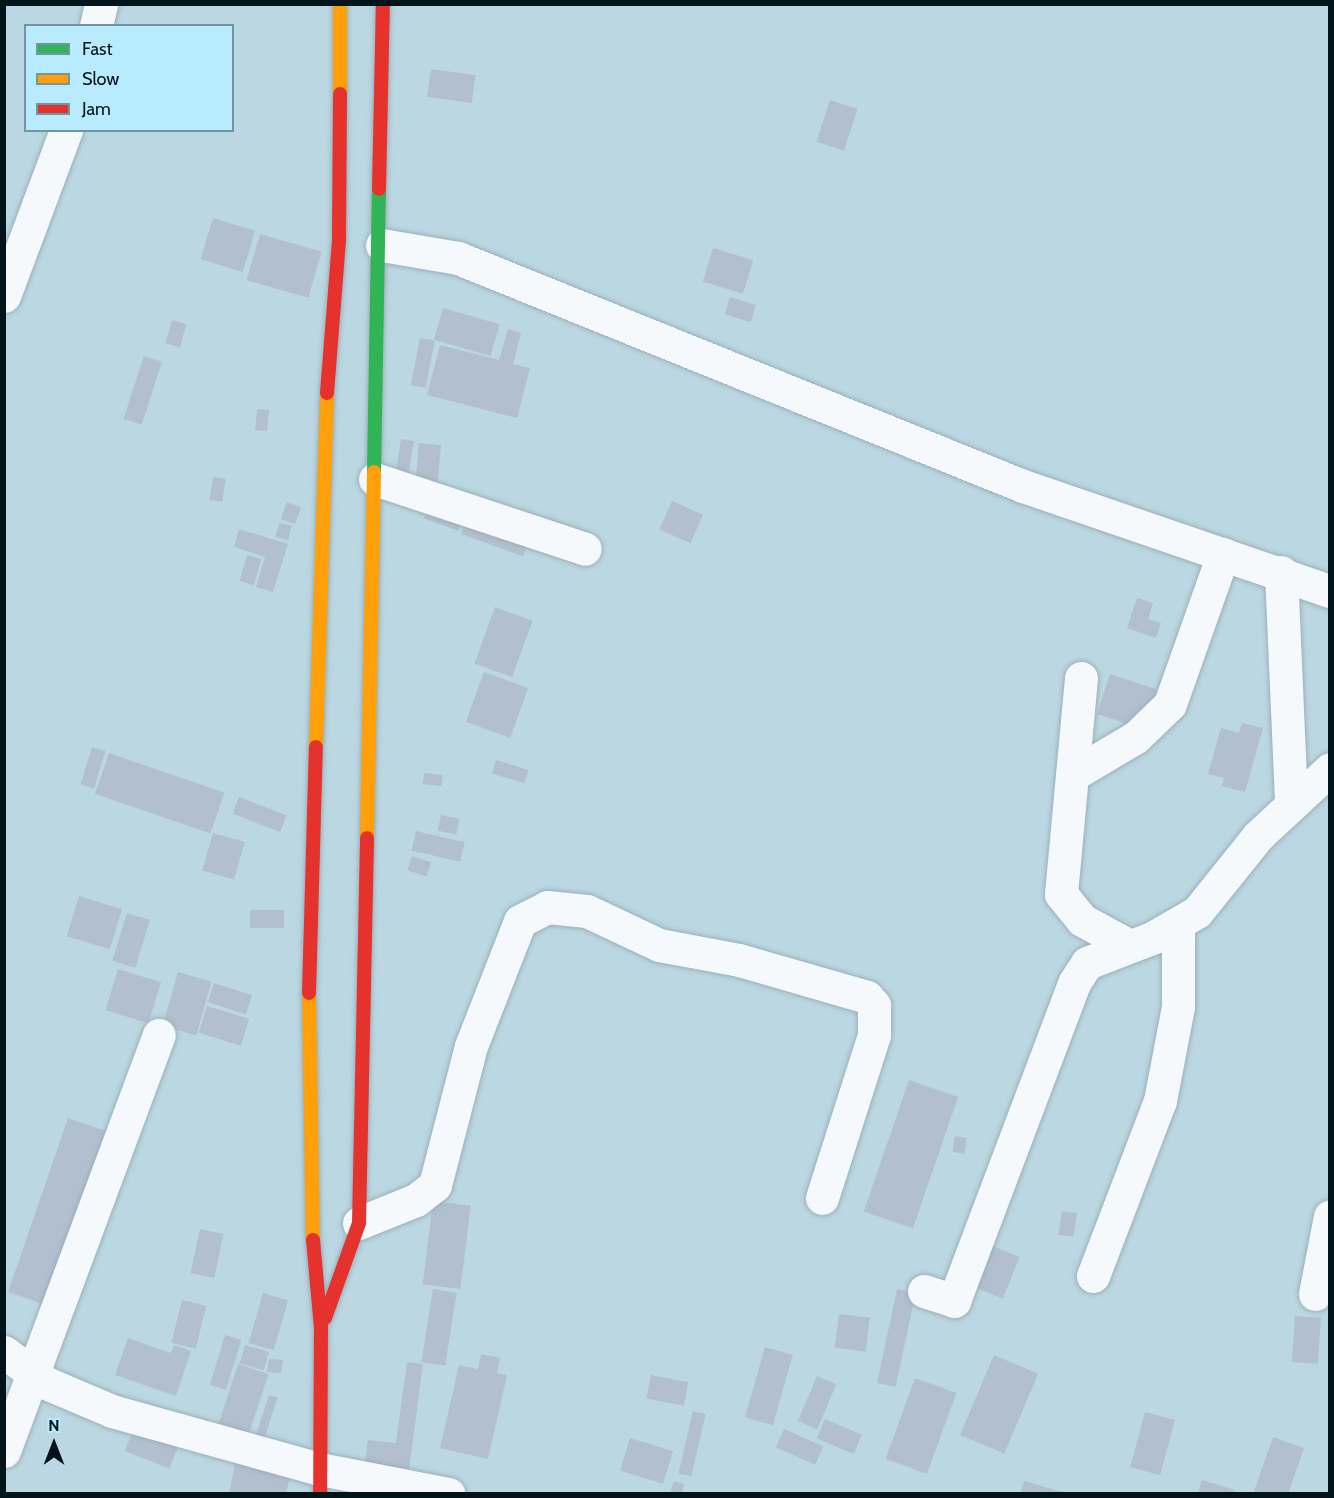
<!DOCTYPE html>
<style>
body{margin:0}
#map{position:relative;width:1334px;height:1498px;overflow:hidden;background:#bbd7e2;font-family:Cabin,sans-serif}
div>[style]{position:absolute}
.building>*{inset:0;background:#b2bfcf;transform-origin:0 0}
.roads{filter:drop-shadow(0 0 2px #9bb1b9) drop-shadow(0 0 2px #9bb1b9)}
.street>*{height:33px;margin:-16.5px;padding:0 16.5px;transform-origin:16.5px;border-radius:16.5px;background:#f5f9fb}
.fast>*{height:14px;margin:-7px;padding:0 7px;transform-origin:7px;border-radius:7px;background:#30b455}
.slow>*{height:14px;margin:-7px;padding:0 7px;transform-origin:7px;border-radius:7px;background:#ff9f0a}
.jam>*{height:14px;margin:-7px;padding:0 7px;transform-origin:7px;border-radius:7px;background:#e5322d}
span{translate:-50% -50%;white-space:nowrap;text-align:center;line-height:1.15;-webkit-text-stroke:5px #b9ebfe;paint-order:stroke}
.frame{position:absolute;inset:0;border:6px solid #02141a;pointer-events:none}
.legend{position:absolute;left:24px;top:24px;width:210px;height:108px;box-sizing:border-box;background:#b9ebfe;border:2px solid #7095a3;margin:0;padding:8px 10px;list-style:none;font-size:18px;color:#02141a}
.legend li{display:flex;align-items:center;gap:12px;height:30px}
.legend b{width:30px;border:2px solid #7095a3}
.north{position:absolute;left:24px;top:1414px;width:60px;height:60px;-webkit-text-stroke:4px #b9ebfe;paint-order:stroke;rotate:0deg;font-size:16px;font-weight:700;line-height:24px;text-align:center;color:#02141a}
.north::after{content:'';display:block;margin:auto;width:21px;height:27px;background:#02141a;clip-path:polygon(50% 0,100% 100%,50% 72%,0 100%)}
</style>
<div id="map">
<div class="building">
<div style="left:431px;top:69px;width:45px;height:28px;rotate:8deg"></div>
<div style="left:830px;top:100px;width:29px;height:44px;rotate:18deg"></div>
<div style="left:213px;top:218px;width:44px;height:43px;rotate:17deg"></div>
<div style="left:260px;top:234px;width:64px;height:48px;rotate:16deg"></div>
<div style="left:713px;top:248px;width:42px;height:35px;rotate:17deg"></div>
<div style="left:730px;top:297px;width:27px;height:18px;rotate:17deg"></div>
<div style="left:443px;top:308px;width:59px;height:33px;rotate:16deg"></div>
<div style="left:172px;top:320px;width:15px;height:24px;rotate:16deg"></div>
<div style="clip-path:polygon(508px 329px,521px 333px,513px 364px,530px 368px,517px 418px,427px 395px,440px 345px,499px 360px)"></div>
<div style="left:420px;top:338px;width:15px;height:48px;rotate:11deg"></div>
<div style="left:144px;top:356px;width:19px;height:66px;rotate:18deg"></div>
<div style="left:257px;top:409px;width:12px;height:21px;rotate:5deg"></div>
<div style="left:401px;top:439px;width:13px;height:41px;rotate:9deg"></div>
<div style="left:419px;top:443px;width:22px;height:42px;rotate:5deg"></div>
<div style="left:213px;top:477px;width:13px;height:23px;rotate:9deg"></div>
<div style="left:672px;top:501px;width:34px;height:31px;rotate:24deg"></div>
<div style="left:287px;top:502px;width:15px;height:18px;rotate:20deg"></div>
<div style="left:428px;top:506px;width:37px;height:13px;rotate:20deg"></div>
<div style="left:467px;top:518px;width:66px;height:17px;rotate:20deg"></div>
<div style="clip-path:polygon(280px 523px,292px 526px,288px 540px,275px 537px)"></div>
<div style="clip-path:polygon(239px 529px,288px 544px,273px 592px,256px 587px,265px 557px,234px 547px)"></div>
<div style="left:247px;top:555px;width:15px;height:27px;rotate:16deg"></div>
<div style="clip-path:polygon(1137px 598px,1153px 603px,1148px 619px,1161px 623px,1156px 638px,1127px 628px)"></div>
<div style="left:495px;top:607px;width:40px;height:60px;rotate:20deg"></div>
<div style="left:484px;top:672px;width:47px;height:53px;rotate:20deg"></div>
<div style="left:1110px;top:674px;width:49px;height:42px;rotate:18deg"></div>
<div style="clip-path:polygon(1242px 723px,1263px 728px,1245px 792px,1222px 786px,1224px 778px,1208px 774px,1221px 728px,1239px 733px)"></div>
<div style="left:92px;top:747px;width:14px;height:39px;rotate:17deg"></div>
<div style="left:109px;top:753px;width:122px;height:43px;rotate:19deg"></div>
<div style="left:496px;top:760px;width:34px;height:14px;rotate:17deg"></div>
<div style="left:424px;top:773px;width:19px;height:11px;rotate:6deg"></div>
<div style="left:239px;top:797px;width:51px;height:18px;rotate:21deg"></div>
<div style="left:441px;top:815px;width:19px;height:16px;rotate:12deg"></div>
<div style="left:416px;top:831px;width:50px;height:20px;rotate:13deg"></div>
<div style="left:213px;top:833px;width:33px;height:39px;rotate:16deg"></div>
<div style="left:412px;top:856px;width:20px;height:15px;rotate:18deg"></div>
<div style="left:79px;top:896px;width:45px;height:42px;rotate:17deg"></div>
<div style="left:250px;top:910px;width:34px;height:18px"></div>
<div style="left:127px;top:913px;width:24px;height:50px;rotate:17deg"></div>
<div style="left:118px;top:969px;width:45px;height:43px;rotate:17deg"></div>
<div style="left:178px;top:972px;width:35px;height:56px;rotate:16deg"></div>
<div style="left:214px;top:983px;width:40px;height:20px;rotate:18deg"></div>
<div style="left:207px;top:1006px;width:44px;height:28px;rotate:17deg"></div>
<div style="left:909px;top:1080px;width:52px;height:139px;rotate:19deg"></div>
<div style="left:68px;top:1118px;width:46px;height:184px;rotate:19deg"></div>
<div style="left:955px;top:1136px;width:12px;height:16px;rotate:9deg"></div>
<div style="left:433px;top:1201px;width:38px;height:84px;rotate:7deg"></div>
<div style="left:1062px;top:1211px;width:15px;height:24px;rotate:8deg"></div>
<div style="left:200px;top:1229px;width:24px;height:45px;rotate:12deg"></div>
<div style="left:990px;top:1245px;width:32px;height:45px;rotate:22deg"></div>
<div style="left:433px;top:1289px;width:24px;height:74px;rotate:9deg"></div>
<div style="left:897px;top:1289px;width:19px;height:96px;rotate:12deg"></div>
<div style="left:263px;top:1293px;width:26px;height:52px;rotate:16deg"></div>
<div style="left:182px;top:1300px;width:25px;height:44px;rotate:14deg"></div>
<div style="left:839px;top:1314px;width:31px;height:34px;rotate:7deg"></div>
<div style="left:1295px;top:1316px;width:26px;height:46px;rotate:4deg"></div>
<div style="left:225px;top:1335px;width:17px;height:52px;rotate:17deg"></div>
<div style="clip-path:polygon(128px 1338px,171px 1353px,174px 1345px,191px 1351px,176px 1396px,115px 1375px)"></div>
<div style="left:245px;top:1345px;width:25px;height:19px;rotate:16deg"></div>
<div style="left:765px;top:1347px;width:29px;height:73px;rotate:16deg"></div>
<div style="clip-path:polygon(481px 1354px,500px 1358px,497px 1373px,507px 1375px,488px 1459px,440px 1448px,459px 1365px,478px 1369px)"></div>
<div style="left:994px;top:1355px;width:48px;height:87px;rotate:23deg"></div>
<div style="clip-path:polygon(269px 1359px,283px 1360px,281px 1373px,267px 1372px)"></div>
<div style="clip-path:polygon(407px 1362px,423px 1364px,409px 1469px,365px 1463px,368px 1440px,396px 1443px)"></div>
<div style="left:238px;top:1364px;width:32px;height:62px;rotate:18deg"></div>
<div style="left:651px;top:1375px;width:38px;height:24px;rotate:11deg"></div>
<div style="left:817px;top:1376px;width:21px;height:49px;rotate:23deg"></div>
<div style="left:915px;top:1378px;width:44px;height:86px;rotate:20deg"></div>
<div style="left:269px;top:1395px;width:9px;height:42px;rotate:18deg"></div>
<div style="left:693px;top:1411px;width:13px;height:64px;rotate:13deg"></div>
<div style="left:1145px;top:1412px;width:31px;height:57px;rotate:15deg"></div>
<div style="left:825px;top:1419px;width:40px;height:21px;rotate:23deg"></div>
<div style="left:136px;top:1423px;width:48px;height:30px;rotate:22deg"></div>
<div style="left:784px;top:1429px;width:43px;height:20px;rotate:24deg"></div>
<div style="clip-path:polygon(1273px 1437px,1304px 1448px,1288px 1494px,1253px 1494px)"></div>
<div style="left:630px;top:1438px;width:45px;height:34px;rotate:17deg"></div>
<div style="clip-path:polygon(237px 1455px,292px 1466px,286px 1494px,229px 1494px)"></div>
<div style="clip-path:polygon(1202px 1480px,1235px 1490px,1234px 1494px,1198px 1494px)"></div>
<div style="clip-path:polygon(674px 1481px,684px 1484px,682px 1494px,670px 1494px)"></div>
<div style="clip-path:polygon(1024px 1481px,1066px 1493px,1066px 1494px,1020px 1494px)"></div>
</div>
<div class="roads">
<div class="street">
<div style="left:96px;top:26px;width:23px;rotate:-77deg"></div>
<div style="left:382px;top:245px;width:77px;rotate:9.7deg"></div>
<div style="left:458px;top:258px;width:609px;rotate:21.98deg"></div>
<div style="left:1023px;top:486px;width:324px;rotate:18.9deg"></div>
<div style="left:4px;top:296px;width:177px;rotate:-69.5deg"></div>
<div style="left:375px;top:479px;width:221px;rotate:18.4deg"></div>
<div style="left:1281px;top:572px;width:233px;rotate:87.5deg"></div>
<div style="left:1081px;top:678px;width:217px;rotate:95.3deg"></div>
<div style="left:1061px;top:894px;width:33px;rotate:51deg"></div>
<div style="left:1082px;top:920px;width:52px;rotate:28.5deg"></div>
<div style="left:1072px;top:775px;width:74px;rotate:-30.7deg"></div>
<div style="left:1136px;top:737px;width:47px;rotate:-44.1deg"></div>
<div style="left:1170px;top:704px;width:159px;rotate:-70.5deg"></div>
<div style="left:359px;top:1223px;width:61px;rotate:-22deg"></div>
<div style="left:416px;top:1200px;width:24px;rotate:-38deg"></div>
<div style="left:435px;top:1185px;width:144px;rotate:-75.5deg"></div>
<div style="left:471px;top:1046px;width:134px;rotate:-68.6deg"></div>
<div style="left:520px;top:921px;width:30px;rotate:-27deg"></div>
<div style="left:547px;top:907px;width:40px;rotate:5.7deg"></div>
<div style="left:587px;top:911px;width:80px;rotate:25.3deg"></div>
<div style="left:659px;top:945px;width:81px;rotate:10.6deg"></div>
<div style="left:739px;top:960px;width:133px;rotate:16.1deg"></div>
<div style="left:867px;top:997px;width:11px;rotate:49deg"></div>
<div style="left:874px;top:1005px;width:30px;rotate:90deg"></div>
<div style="left:874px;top:1035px;width:171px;rotate:107.7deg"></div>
<div style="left:1093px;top:1276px;width:187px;rotate:-69.1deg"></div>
<div style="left:1160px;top:1101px;width:96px;rotate:-79.2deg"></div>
<div style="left:1178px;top:1007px;width:81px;rotate:-90deg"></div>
<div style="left:924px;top:1291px;width:32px;rotate:18deg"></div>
<div style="left:954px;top:1301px;width:340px;rotate:-69.3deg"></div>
<div style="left:1074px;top:983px;width:24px;rotate:-57deg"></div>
<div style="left:1087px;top:963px;width:70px;rotate:-21deg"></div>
<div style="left:1152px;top:938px;width:52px;rotate:-30deg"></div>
<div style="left:1197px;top:912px;width:97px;rotate:-51.2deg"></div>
<div style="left:1258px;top:836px;width:98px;rotate:-42.9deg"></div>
<div style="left:1315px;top:1294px;width:79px;rotate:-79.1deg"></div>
<div style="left:4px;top:1352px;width:52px;rotate:36.4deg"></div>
<div style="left:46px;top:1383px;width:72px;rotate:23deg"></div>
<div style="left:112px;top:1411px;width:216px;rotate:15.6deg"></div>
<div style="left:320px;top:1469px;width:131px;rotate:11deg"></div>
<div style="left:4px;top:1451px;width:444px;rotate:-69.6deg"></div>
</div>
<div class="fast">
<div style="left:374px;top:472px;width:283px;rotate:-89deg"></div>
</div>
<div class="slow">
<div style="left:340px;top:94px;width:90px;rotate:-90deg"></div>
<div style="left:316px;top:747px;width:354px;rotate:-88.2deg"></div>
<div style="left:367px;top:838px;width:366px;rotate:-88.9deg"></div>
<div style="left:309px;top:993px;width:247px;rotate:89.1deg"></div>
</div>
<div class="jam">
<div style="left:379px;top:189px;width:185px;rotate:-88.8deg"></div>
<div style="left:327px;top:393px;width:154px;rotate:-85.5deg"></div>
<div style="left:339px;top:239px;width:145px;rotate:-89.6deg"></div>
<div style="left:309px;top:993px;width:246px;rotate:-88.4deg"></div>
<div style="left:313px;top:1240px;width:88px;rotate:84.8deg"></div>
<div style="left:321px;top:1328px;width:166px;rotate:90.3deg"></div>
<div style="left:325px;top:1318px;width:101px;rotate:-70.3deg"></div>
<div style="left:359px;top:1223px;width:385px;rotate:-88.8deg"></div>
</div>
</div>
<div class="frame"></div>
<ul class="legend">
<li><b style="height:8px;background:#30b455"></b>Fast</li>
<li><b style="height:8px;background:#ff9f0a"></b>Slow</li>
<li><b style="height:8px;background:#e5322d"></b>Jam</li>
</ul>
<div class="north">N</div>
</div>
